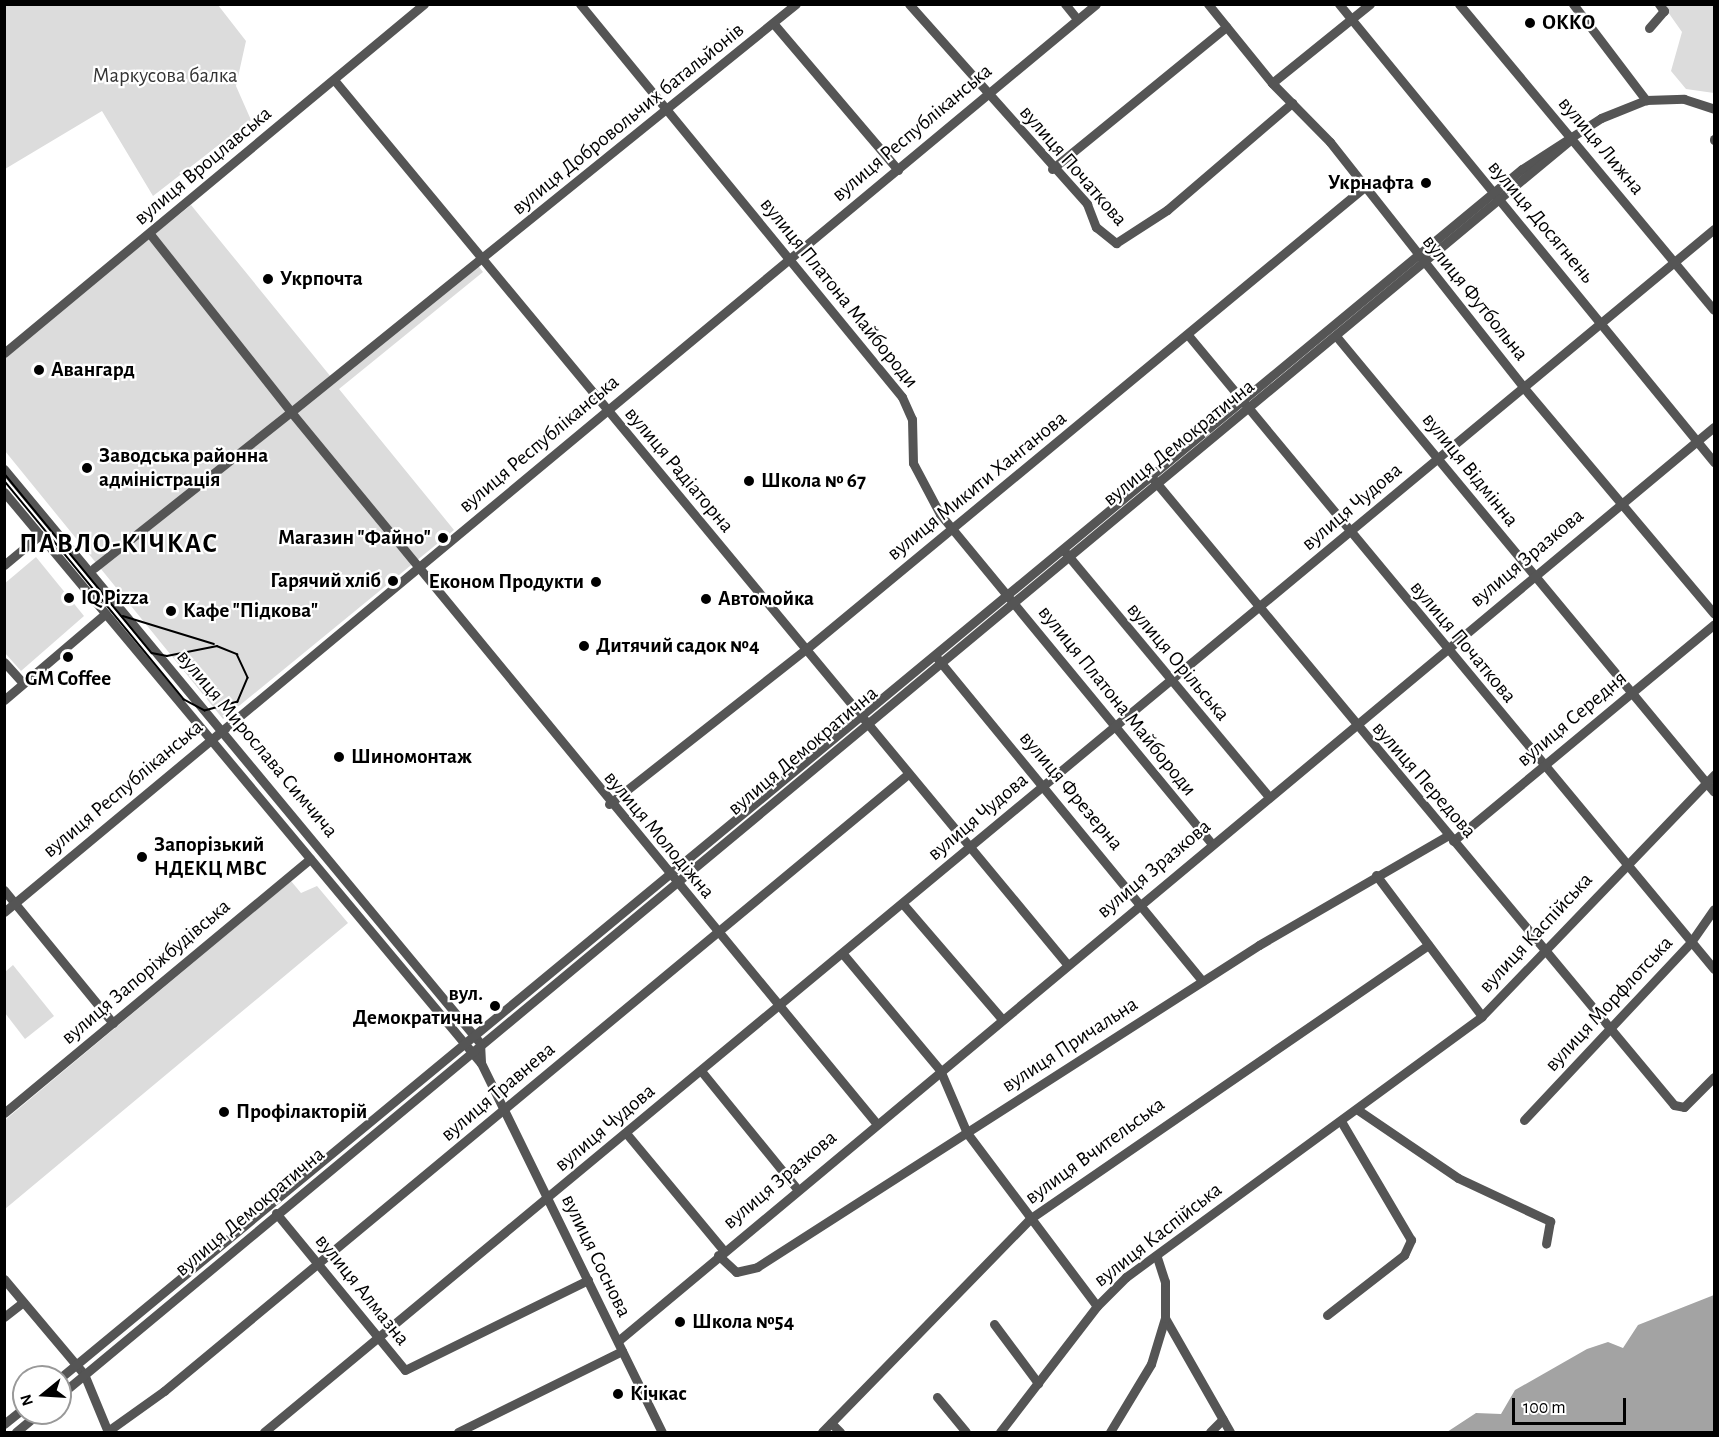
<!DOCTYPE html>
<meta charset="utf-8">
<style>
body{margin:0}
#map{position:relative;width:1719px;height:1437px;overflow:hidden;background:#fff;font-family:"Alegreya Sans",sans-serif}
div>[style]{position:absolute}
.green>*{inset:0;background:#dcdcdc}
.water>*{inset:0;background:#a3a3a3}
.minor>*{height:9px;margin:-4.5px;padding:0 4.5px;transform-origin:4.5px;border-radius:4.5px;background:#555}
.tram>*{height:1.5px;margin:-0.75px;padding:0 0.75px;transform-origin:0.75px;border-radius:0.75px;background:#000}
.dots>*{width:16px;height:16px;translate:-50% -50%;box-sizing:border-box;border:3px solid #fff;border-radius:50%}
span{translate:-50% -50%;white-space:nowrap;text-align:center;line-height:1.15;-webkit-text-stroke:4.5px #fff;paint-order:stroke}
.poi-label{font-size:21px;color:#000;font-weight:700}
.left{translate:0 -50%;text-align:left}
.right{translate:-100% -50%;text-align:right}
.park-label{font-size:21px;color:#333}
.street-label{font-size:21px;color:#000}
.district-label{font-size:27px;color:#000;font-weight:700;letter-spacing:1.5px}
.frame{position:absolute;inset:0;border:6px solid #000;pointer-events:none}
.north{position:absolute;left:12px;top:1365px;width:60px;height:60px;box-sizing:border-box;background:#fff;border:2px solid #999;border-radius:50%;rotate:252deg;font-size:16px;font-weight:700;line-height:24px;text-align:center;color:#000}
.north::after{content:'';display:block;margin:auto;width:21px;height:27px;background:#000;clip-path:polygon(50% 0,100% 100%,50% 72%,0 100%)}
.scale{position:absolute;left:1512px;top:1398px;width:114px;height:27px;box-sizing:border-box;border:3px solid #000;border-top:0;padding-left:8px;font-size:18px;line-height:21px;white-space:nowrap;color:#000;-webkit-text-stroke:4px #fff;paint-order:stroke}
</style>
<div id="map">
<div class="green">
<div style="clip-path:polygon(4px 5px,218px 5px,246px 41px,236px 86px,251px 120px,153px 196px,102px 111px,5px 169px)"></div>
<div style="clip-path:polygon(1663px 5px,1714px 5px,1714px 93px,1686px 89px,1671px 71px,1682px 32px)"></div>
<div style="clip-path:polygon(191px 205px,331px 377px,474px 260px,483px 272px,339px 389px,454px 530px,223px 719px,5px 451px,4px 355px)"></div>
<div style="clip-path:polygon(36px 557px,84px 616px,21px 671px,5px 653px,4px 584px)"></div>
<div style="clip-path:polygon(291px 881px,301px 893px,317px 886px,348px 923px,5px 1209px,5px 1120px)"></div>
<div style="clip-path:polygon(13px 965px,54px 1016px,25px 1039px,5px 1013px,5px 972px)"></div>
</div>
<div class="water">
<div style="clip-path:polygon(1714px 1295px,1714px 1432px,1447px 1432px,1476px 1413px,1501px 1414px,1515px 1390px,1587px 1349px,1608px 1342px,1623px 1348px,1638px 1325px)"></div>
</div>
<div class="minor">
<div style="left:580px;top:4px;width:508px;rotate:50.67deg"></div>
<div style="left:902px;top:397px;width:24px;rotate:66deg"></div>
<div style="left:912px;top:419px;width:44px;rotate:88.7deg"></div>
<div style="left:913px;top:463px;width:58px;rotate:62.1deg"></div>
<div style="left:940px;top:514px;width:428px;rotate:50.5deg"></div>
<div style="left:909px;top:4px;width:268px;rotate:48.3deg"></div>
<div style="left:1087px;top:204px;width:25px;rotate:69deg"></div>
<div style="left:1096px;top:227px;width:26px;rotate:39deg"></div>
<div style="left:1116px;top:243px;width:61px;rotate:-32.9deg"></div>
<div style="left:1167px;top:210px;width:165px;rotate:-40.6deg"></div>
<div style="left:1065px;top:4px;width:19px;rotate:51deg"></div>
<div style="left:1208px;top:4px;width:102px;rotate:51deg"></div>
<div style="left:1272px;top:83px;width:83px;rotate:45.5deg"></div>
<div style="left:1330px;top:142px;width:313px;rotate:51.7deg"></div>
<div style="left:1524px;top:388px;width:295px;rotate:49.9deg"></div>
<div style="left:1339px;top:4px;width:592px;rotate:50.69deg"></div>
<div style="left:1459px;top:4px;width:398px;rotate:50.2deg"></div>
<div style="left:1573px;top:4px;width:121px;rotate:52.8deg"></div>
<div style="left:773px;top:23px;width:193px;rotate:49.6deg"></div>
<div style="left:1649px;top:28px;width:23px;rotate:-49deg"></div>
<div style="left:1664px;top:11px;width:9px;rotate:-126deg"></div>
<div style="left:335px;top:81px;width:1147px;rotate:50.34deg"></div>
<div style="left:1272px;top:83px;width:126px;rotate:-38.9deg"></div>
<div style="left:1714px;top:139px;width:1px;rotate:90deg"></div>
<div style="left:1052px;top:169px;width:225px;rotate:-39.2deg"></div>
<div style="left:150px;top:234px;width:227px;rotate:51.6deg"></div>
<div style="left:291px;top:412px;width:649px;rotate:-38.94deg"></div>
<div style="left:1188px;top:335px;width:824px;rotate:50.32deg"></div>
<div style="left:1336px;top:336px;width:592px;rotate:50.34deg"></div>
<div style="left:4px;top:353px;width:546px;rotate:-39.72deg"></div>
<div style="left:4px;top:469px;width:746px;rotate:50.33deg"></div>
<div style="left:480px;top:1043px;width:20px;rotate:87deg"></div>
<div style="left:1154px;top:480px;width:813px;rotate:50.24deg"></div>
<div style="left:1674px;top:1105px;width:10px;rotate:11deg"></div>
<div style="left:1684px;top:1107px;width:42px;rotate:-45deg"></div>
<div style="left:4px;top:492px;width:744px;rotate:50.13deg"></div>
<div style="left:481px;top:1063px;width:411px;rotate:63.9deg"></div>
<div style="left:1065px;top:552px;width:319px;rotate:50.2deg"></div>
<div style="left:4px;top:565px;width:47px;rotate:-39.8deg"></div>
<div style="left:94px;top:568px;width:251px;rotate:-38.4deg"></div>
<div style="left:291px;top:412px;width:921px;rotate:50.55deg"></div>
<div style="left:937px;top:658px;width:418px;rotate:50.6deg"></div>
<div style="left:4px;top:662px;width:28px;rotate:48deg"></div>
<div style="left:4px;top:700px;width:133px;rotate:-40.4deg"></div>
<div style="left:609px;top:804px;width:249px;rotate:-38.2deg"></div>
<div style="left:805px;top:650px;width:723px;rotate:-39.61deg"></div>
<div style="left:1453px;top:841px;width:339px;rotate:-39.7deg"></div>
<div style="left:1376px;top:875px;width:176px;rotate:53.1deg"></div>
<div style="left:4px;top:890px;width:172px;rotate:50.7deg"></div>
<div style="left:903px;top:904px;width:150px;rotate:49.3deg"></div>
<div style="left:4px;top:912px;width:1420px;rotate:-39.74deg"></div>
<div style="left:843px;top:954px;width:151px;rotate:50.1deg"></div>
<div style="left:940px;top:1070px;width:69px;rotate:66.8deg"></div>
<div style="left:967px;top:1133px;width:216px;rotate:53.1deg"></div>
<div style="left:702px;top:1072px;width:152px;rotate:50.9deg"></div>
<div style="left:1358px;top:1110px;width:121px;rotate:34.2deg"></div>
<div style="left:1458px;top:1178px;width:102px;rotate:25.1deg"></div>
<div style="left:1550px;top:1221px;width:23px;rotate:100deg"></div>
<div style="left:4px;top:1113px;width:398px;rotate:-39.7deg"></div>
<div style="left:1524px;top:1120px;width:244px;rotate:-46.8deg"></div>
<div style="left:1691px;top:942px;width:40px;rotate:-55.1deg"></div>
<div style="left:626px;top:1133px;width:153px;rotate:50.3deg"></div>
<div style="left:276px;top:1213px;width:203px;rotate:50.6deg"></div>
<div style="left:405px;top:1370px;width:204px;rotate:-26.2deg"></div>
<div style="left:718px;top:1255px;width:25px;rotate:43deg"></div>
<div style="left:736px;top:1272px;width:22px;rotate:-13deg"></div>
<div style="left:757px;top:1267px;width:596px;rotate:-32.68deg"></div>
<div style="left:1259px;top:945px;width:217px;rotate:-30.1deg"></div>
<div style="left:4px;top:1279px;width:124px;rotate:49.9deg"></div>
<div style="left:84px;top:1374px;width:63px;rotate:67.5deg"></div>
<div style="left:1327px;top:1315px;width:98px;rotate:-37.9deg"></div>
<div style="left:1404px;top:1255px;width:17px;rotate:-65deg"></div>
<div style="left:1411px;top:1240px;width:138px;rotate:-120.5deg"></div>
<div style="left:4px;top:1317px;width:24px;rotate:-38deg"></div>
<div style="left:1165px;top:1318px;width:131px;rotate:60.3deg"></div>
<div style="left:994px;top:1324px;width:74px;rotate:53.3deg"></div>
<div style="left:618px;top:1341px;width:1427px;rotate:-39.83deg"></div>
<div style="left:60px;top:1378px;width:1897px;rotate:-39.59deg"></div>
<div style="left:1522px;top:169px;width:94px;rotate:-32.8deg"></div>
<div style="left:1601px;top:118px;width:48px;rotate:-21.8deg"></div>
<div style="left:1646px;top:100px;width:38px;rotate:-2deg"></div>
<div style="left:1684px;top:99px;width:32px;rotate:18deg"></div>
<div style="left:60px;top:1395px;width:1962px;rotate:-39.73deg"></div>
<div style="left:937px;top:1397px;width:45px;rotate:50.4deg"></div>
<div style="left:831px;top:1423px;width:13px;rotate:45deg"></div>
<div style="left:4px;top:1424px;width:26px;rotate:-39deg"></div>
<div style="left:108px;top:1431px;width:69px;rotate:-35.5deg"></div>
<div style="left:164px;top:1391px;width:967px;rotate:-39.67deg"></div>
<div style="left:16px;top:1432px;width:30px;rotate:-40deg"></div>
<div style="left:264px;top:1432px;width:1884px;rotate:-39.68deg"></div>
<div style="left:458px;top:1432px;width:183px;rotate:-26.3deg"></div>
<div style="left:822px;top:1432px;width:299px;rotate:-45.7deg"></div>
<div style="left:1031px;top:1218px;width:482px;rotate:-34.5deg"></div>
<div style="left:1000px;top:1432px;width:159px;rotate:-52.4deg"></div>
<div style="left:1097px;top:1306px;width:41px;rotate:-45deg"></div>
<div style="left:1126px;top:1277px;width:441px;rotate:-36.2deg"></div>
<div style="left:1482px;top:1016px;width:335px;rotate:-46.1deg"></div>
<div style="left:1110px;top:1432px;width:79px;rotate:-58.9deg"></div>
<div style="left:1151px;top:1364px;width:48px;rotate:-73.1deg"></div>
<div style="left:1165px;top:1318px;width:36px;rotate:-90deg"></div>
<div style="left:1165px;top:1282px;width:25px;rotate:-108deg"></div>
<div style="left:1210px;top:1432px;width:18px;rotate:-45deg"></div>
</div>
<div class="tram">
<div style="left:4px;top:473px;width:233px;rotate:50.6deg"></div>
<div style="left:152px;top:653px;width:15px;rotate:11deg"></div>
<div style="left:167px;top:656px;width:51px;rotate:-11.3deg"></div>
<div style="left:217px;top:646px;width:22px;rotate:22deg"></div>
<div style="left:237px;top:654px;width:26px;rotate:65deg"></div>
<div style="left:248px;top:678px;width:26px;rotate:113deg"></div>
<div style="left:238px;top:702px;width:34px;rotate:165deg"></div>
<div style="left:205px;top:711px;width:24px;rotate:-152deg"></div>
<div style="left:184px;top:700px;width:283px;rotate:-129.4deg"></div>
<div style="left:123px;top:616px;width:95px;rotate:17.1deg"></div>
</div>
<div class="dots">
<div style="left:1530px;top:23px;background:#000"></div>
<div style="left:1426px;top:183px;background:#000"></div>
<div style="left:268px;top:279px;background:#000"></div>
<div style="left:39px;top:370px;background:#000"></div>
<div style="left:87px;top:468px;background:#000"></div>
<div style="left:749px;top:481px;background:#000"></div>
<div style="left:443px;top:538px;background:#000"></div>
<div style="left:393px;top:581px;background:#000"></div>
<div style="left:596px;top:582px;background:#000"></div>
<div style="left:69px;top:598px;background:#000"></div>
<div style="left:706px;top:599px;background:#000"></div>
<div style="left:171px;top:611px;background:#000"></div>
<div style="left:584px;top:646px;background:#000"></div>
<div style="left:68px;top:657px;background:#000"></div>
<div style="left:339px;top:757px;background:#000"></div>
<div style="left:142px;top:857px;background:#000"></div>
<div style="left:495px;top:1006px;background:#000"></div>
<div style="left:224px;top:1112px;background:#000"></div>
<div style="left:680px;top:1322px;background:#000"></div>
<div style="left:618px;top:1394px;background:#000"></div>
</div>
<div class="poi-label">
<span class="left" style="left:1542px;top:23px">ОККО</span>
<span class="right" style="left:1414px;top:183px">Укрнафта</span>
<span class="left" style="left:280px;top:279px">Укрпочта</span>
<span class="left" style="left:51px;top:370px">Авангард</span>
<span class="left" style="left:99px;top:468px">Заводська районна<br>адміністрація</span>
<span class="left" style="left:761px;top:481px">Школа № 67</span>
<span class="right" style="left:431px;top:538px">Магазин "Файно"</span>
<span class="right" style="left:381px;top:581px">Гарячий хліб</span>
<span class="right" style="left:584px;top:582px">Економ Продукти</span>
<span class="left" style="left:81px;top:598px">IQ Pіzza</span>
<span class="left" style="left:718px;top:599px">Автомойка</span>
<span class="left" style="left:183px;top:611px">Кафе "Підкова"</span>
<span class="left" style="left:596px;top:646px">Дитячий садок №4</span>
<span style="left:68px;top:679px">GM Coffee</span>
<span class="left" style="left:351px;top:757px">Шиномонтаж</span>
<span class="left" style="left:154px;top:857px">Запорізький<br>НДЕКЦ МВС</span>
<span class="right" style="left:483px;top:1006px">вул.<br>Демократична</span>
<span class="left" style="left:236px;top:1112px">Профілакторій</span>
<span class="left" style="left:692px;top:1322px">Школа №54</span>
<span class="left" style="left:630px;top:1394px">Кічкас</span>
</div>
<div class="park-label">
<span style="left:165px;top:76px">Маркусова балка</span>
</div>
<div class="street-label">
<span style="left:628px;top:119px;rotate:-39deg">вулиця Добровольчих батальйонів</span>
<span style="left:912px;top:133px;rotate:-40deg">вулиця Республіканська</span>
<span style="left:1601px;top:146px;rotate:50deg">вулиця Лижна</span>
<span style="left:203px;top:166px;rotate:-40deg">вулиця Вроцлавська</span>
<span style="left:1073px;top:166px;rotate:49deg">вулиця Початкова</span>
<span style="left:1541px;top:222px;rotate:50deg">вулиця Досягнень</span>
<span style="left:839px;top:293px;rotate:51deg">вулиця Платона Майбороди</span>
<span style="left:1475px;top:298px;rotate:51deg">вулиця Футбольна</span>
<span style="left:1179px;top:443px;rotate:-39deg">вулиця Демократична</span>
<span style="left:539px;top:444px;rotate:-40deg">вулиця Республіканська</span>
<span style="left:679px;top:470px;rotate:50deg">вулиця Радіаторна</span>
<span style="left:1470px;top:470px;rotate:51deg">вулиця Відмінна</span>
<span style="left:977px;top:486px;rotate:-39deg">вулиця Микити Ханганова</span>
<span style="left:1352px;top:507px;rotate:-40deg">вулиця Чудова</span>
<span style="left:1527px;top:558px;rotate:-40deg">вулиця Зразкова</span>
<span style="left:1463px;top:642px;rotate:50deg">вулиця Початкова</span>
<span style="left:1178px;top:662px;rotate:50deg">вулиця Орільська</span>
<span style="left:1117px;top:701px;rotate:51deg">вулиця Платона Майбороди</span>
<span style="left:1572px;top:719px;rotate:-40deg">вулиця Середня</span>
<span style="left:257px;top:744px;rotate:50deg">вулиця Мирослава Симчича</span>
<span style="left:803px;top:751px;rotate:-40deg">вулиця Демократична</span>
<span style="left:1424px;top:780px;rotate:49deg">вулиця Передова</span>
<span style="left:123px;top:789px;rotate:-40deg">вулиця Республіканська</span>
<span style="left:1071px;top:791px;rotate:50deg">вулиця Фрезерна</span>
<span style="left:978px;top:817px;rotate:-40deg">вулиця Чудова</span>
<span style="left:659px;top:835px;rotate:50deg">вулиця Молодіжна</span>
<span style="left:1154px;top:869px;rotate:-40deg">вулиця Зразкова</span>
<span style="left:1536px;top:933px;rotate:-47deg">вулиця Каспійська</span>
<span style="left:146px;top:972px;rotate:-40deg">вулиця Запоріжбудівська</span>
<span style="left:1609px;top:1004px;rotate:-47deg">вулиця Морфлотська</span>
<span style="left:1070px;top:1045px;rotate:-33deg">вулиця Причальна</span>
<span style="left:498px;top:1092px;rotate:-40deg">вулиця Травнева</span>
<span style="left:605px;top:1128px;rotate:-40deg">вулиця Чудова</span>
<span style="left:1095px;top:1151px;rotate:-36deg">вулиця Вчительська</span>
<span style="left:780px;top:1180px;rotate:-40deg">вулиця Зразкова</span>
<span style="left:250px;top:1212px;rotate:-40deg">вулиця Демократична</span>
<span style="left:1158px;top:1235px;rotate:-38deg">вулиця Каспійська</span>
<span style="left:596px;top:1256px;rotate:64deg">вулиця Соснова</span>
<span style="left:362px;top:1290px;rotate:51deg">вулиця Алмазна</span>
</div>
<div class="district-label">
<span style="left:119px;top:544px">ПАВЛО-КІЧКАС</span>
</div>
<div class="frame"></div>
<div class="north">N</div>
<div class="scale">100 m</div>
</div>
